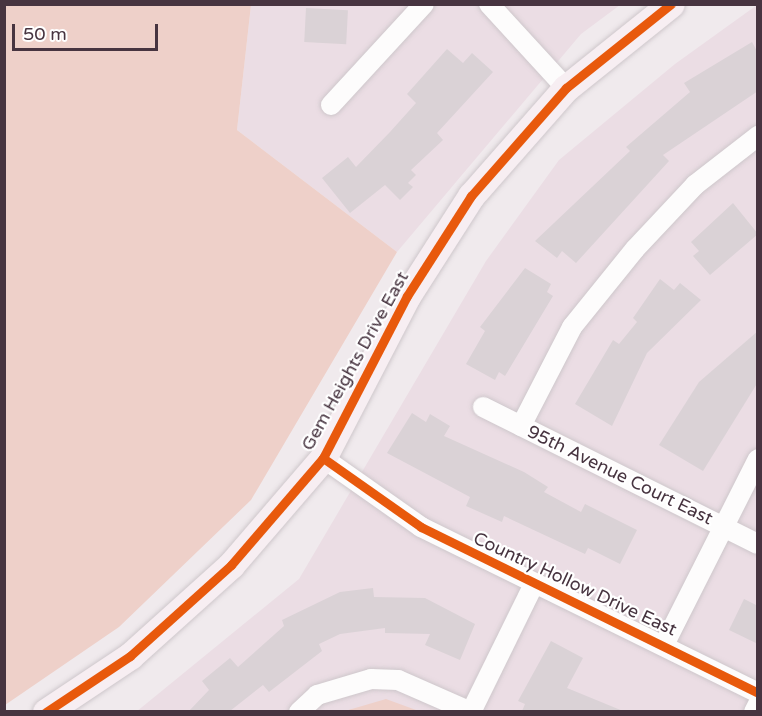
<!DOCTYPE html>
<style>
body{margin:0}
#map{position:relative;width:762px;height:716px;overflow:hidden;background:#f0eaed;font-family:"Varela Round",sans-serif}
div>[style]{position:absolute}
.residential>*{inset:0;background:#ebdde4}
.green>*{inset:0;background:#eed0c9}
.building>*{inset:0;background:#dad2d6;transform-origin:0 0}
.roads{filter:drop-shadow(0 0 2px #cec7cb) drop-shadow(0 0 2px #cec7cb)}
.street>*{height:20px;margin:-10px;padding:0 10px;transform-origin:10px;border-radius:10px;background:#fdfcfc}
.secondary>*{height:27px;margin:-13.5px;padding:0 13.5px;transform-origin:13.5px;border-radius:13.5px;background:#f7eef2}
.cycleway>*{height:9px;margin:-4.5px;padding:0 4.5px;transform-origin:4.5px;border-radius:4.5px;background:#e8590c}
span{translate:-50% -50%;white-space:nowrap;text-align:center;line-height:1.15;-webkit-text-stroke:4.5px #fff;paint-order:stroke}
.street-label{font-size:18px;color:#473440}
.frame{position:absolute;inset:0;border:6px solid #473440;pointer-events:none}
.scale{position:absolute;left:12px;top:24px;width:146px;height:27px;box-sizing:border-box;border:3px solid #473440;border-top:0;padding-left:8px;font-size:18px;line-height:21px;white-space:nowrap;color:#473440;-webkit-text-stroke:4px #fff;paint-order:stroke}
</style>
<div id="map">
<div class="residential">
<div style="clip-path:polygon(251px 5px,620px 5px,581px 34px,397px 252px,237px 130px)"></div>
<div style="clip-path:polygon(757px 5px,757px 711px,136px 712px,299px 579px,486px 261px,559px 160px,675px 64px)"></div>
</div>
<div class="green">
<div style="clip-path:polygon(5px 4px,251px 5px,237px 130px,397px 252px,251px 500px,119px 627px,5px 705px)"></div>
<div style="clip-path:polygon(386px 699px,416px 710px,438px 711px,345px 711px)"></div>
</div>
<div class="building">
<div style="left:306px;top:8px;width:42px;height:34px;rotate:3deg"></div>
<div style="clip-path:polygon(752px 42px,758px 53px,758px 91px,663px 155px,669px 161px,576px 263px,562px 251px,557px 258px,535px 241px,630px 151px,626px 147px,690px 92px,684px 83px)"></div>
<div style="clip-path:polygon(447px 49px,463px 63px,472px 53px,493px 72px,437px 133px,443px 140px,411px 170px,416px 175px,408px 183px,413px 187px,400px 200px,385px 185px,350px 213px,322px 178px,348px 157px,356px 167px,390px 132px,416px 103px,407px 94px)"></div>
<div style="clip-path:polygon(733px 203px,758px 234px,710px 275px,693px 256px,699px 251px,691px 242px)"></div>
<div style="clip-path:polygon(525px 268px,551px 284px,547px 292px,553px 296px,505px 376px,499px 372px,495px 380px,466px 364px,485px 331px,480px 327px)"></div>
<div style="clip-path:polygon(660px 279px,674px 290px,680px 283px,701px 300px,647px 353px,612px 426px,575px 404px,613px 340px,619px 344px,637px 322px,633px 318px)"></div>
<div style="clip-path:polygon(758px 331px,758px 382px,703px 471px,659px 445px,699px 382px)"></div>
<div style="clip-path:polygon(412px 413px,426px 422px,430px 414px,450px 426px,444px 436px,524px 472px,548px 487px,544px 492px,581px 512px,585px 504px,637px 530px,620px 564px,588px 548px,585px 554px,504px 516px,502px 522px,466px 506px,470px 497px,387px 453px)"></div>
<div style="clip-path:polygon(373px 588px,374px 597px,425px 598px,475px 624px,460px 660px,425px 645px,430px 634px,385px 633px,385px 628px,340px 634px,319px 644px,322px 651px,269px 692px,263px 685px,230px 711px,189px 711px,209px 690px,202px 681px,230px 658px,238px 667px,284px 626px,282px 620px,340px 592px)"></div>
<div style="clip-path:polygon(744px 599px,758px 606px,758px 644px,729px 630px)"></div>
<div style="clip-path:polygon(551px 641px,583px 658px,567px 688px,623px 711px,522px 711px,525px 704px,518px 701px)"></div>
</div>
<div class="roads">
<div class="street">
<div style="left:489px;top:4px;width:114px;rotate:47.5deg"></div>
<div style="left:331px;top:105px;width:137px;rotate:-47.4deg"></div>
<div style="left:483px;top:407px;width:307px;rotate:26.5deg"></div>
<div style="left:521px;top:426px;width:111px;rotate:-62.7deg"></div>
<div style="left:572px;top:327px;width:100px;rotate:-51.1deg"></div>
<div style="left:635px;top:249px;width:88px;rotate:-46.8deg"></div>
<div style="left:695px;top:185px;width:80px;rotate:-37.9deg"></div>
<div style="left:323px;top:458px;width:120px;rotate:35.1deg"></div>
<div style="left:421px;top:527px;width:376px;rotate:26.2deg"></div>
<div style="left:665px;top:643px;width:206px;rotate:-63.2deg"></div>
<div style="left:299px;top:712px;width:25px;rotate:-43deg"></div>
<div style="left:317px;top:695px;width:56px;rotate:-16.5deg"></div>
<div style="left:371px;top:679px;width:27px;rotate:2deg"></div>
<div style="left:398px;top:680px;width:80px;rotate:23.7deg"></div>
<div style="left:471px;top:712px;width:140px;rotate:-63.8deg"></div>
<div style="left:754px;top:712px;width:9px;rotate:-63deg"></div>
</div>
<div class="secondary">
<div style="left:46px;top:712px;width:101px;rotate:-33.7deg"></div>
<div style="left:130px;top:656px;width:136px;rotate:-42deg"></div>
<div style="left:231px;top:565px;width:141px;rotate:-49.3deg"></div>
<div style="left:323px;top:458px;width:182px;rotate:-62.6deg"></div>
<div style="left:407px;top:296px;width:119px;rotate:-57.4deg"></div>
<div style="left:471px;top:196px;width:144px;rotate:-48.7deg"></div>
<div style="left:566px;top:88px;width:134px;rotate:-38.7deg"></div>
</div>
</div>
<div class="cycleway">
<div style="left:323px;top:458px;width:120px;rotate:35.1deg"></div>
<div style="left:421px;top:527px;width:376px;rotate:26.2deg"></div>
<div style="left:46px;top:712px;width:101px;rotate:-33.7deg"></div>
<div style="left:130px;top:656px;width:136px;rotate:-42deg"></div>
<div style="left:231px;top:565px;width:141px;rotate:-49.3deg"></div>
<div style="left:323px;top:458px;width:182px;rotate:-62.6deg"></div>
<div style="left:407px;top:296px;width:119px;rotate:-57.4deg"></div>
<div style="left:471px;top:196px;width:144px;rotate:-48.7deg"></div>
<div style="left:566px;top:88px;width:134px;rotate:-38.7deg"></div>
</div>
<div class="street-label">
<span style="left:355px;top:361px;rotate:-61deg">Gem Heights Drive East</span>
<span style="left:620px;top:475px;rotate:26deg">95th Avenue Court East</span>
<span style="left:575px;top:584px;rotate:25deg">Country Hollow Drive East</span>
</div>
<div class="frame"></div>
<div class="scale">50 m</div>
</div>
